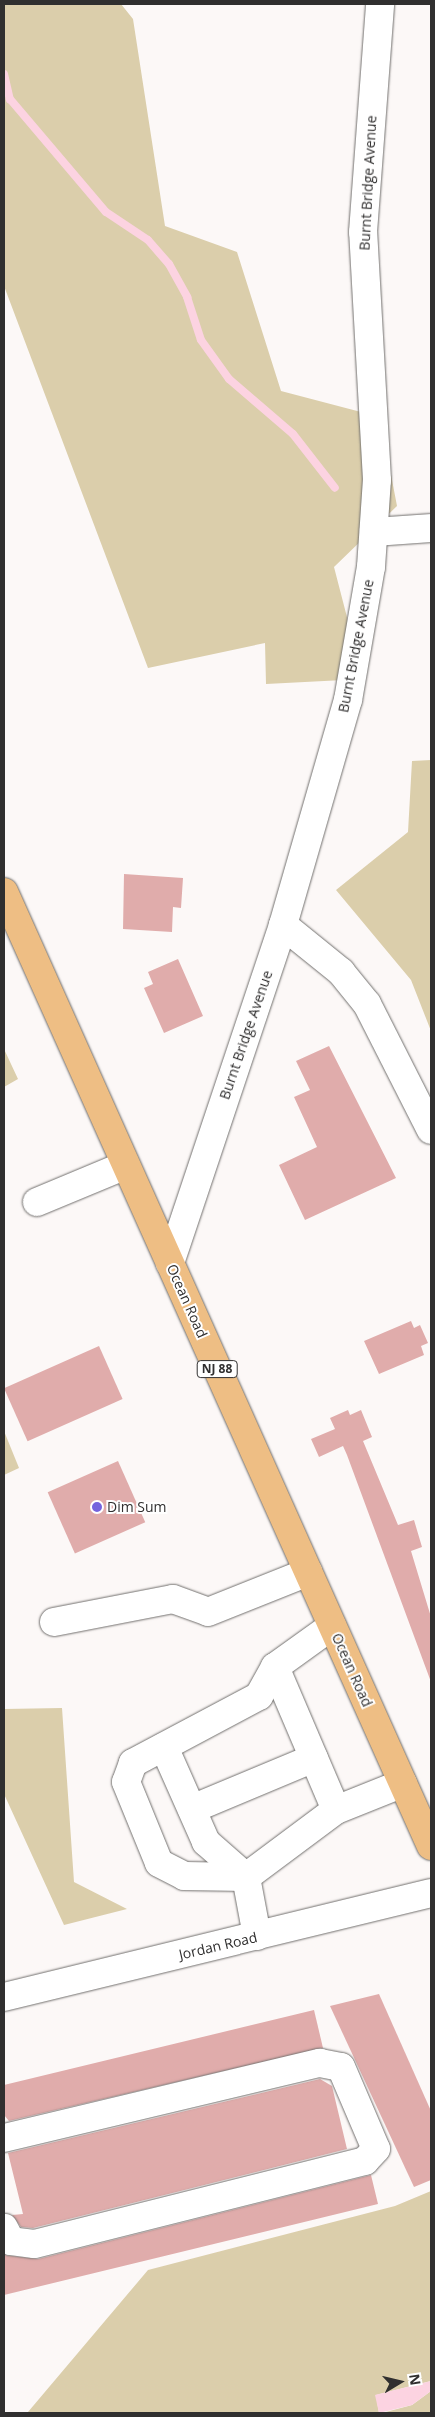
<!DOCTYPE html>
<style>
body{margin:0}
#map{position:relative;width:435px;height:2417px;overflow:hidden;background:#fcf8f7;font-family:"Open Sans",sans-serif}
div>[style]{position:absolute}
.green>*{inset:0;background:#dbceab}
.water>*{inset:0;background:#fcd3e1}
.stream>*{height:8px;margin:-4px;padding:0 4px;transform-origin:4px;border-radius:4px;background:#fcd3e1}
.building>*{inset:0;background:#e0acab;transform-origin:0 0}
.roads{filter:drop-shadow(0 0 1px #72706e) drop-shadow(0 0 1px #72706e)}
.minor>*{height:28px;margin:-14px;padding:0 14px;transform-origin:14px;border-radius:14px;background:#fff}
.major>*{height:28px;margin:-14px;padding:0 14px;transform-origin:14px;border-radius:14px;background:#eebe84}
.dots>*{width:14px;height:14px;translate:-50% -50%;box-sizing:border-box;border:2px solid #fff;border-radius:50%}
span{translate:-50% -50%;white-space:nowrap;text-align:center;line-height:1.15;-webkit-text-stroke:4px #fff;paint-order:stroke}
.shield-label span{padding:1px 4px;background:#fff;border:1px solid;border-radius:4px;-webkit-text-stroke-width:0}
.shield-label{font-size:12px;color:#302f2f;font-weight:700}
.street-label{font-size:14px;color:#302f2f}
.poi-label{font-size:14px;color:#302f2f}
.left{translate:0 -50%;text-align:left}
.frame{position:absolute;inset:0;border:5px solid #302f2f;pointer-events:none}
.north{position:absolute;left:375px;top:2357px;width:50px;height:50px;-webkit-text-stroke:4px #fff;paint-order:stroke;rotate:81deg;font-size:14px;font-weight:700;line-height:20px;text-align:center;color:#302f2f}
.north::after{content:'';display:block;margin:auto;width:18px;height:22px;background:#302f2f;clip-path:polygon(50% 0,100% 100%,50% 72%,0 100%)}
</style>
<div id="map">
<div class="green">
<div style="clip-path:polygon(4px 4px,121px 4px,133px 19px,165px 226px,237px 252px,281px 391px,380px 417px,397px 506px,334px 567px,363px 679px,266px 684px,265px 643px,148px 668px,4px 286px)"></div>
<div style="clip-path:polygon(431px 760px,431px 1031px,411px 980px,336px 890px,408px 832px,412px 761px)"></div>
<div style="clip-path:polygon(4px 1049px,18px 1079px,4px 1087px,4px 1048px)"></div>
<div style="clip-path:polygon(4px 1431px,19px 1468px,4px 1475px)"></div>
<div style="clip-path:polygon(62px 1708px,74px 1882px,127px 1909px,64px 1925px,4px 1794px,4px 1709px)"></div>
<div style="clip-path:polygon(431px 2191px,431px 2381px,376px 2395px,379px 2413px,21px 2413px,28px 2412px,148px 2270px,395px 2206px)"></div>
<div style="clip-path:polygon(431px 2391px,431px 2413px,382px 2413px,412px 2405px)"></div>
</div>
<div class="water">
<div style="clip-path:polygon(431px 2381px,431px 2391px,412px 2405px,379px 2413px,375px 2395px)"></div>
</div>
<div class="stream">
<div style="left:4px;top:74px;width:26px;rotate:77deg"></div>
<div style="left:10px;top:99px;width:148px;rotate:49.7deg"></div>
<div style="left:106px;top:212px;width:50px;rotate:33.7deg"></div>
<div style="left:148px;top:240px;width:32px;rotate:49deg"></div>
<div style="left:169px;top:264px;width:38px;rotate:61deg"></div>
<div style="left:187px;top:297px;width:45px;rotate:72deg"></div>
<div style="left:201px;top:340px;width:48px;rotate:54.3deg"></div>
<div style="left:229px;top:379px;width:84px;rotate:40.7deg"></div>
<div style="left:293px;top:434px;width:68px;rotate:52.1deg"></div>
</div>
<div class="building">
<div style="clip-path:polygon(124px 874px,183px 878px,181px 908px,173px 907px,172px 932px,123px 929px)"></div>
<div style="clip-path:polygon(178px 959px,203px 1016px,164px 1033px,144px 988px,153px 984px,148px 972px)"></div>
<div style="clip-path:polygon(329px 1046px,396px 1178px,305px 1220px,279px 1165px,317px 1147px,294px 1097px,310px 1090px,296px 1061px)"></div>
<div style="clip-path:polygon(411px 1321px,414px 1328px,420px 1325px,428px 1343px,421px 1346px,424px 1355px,379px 1374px,364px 1341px)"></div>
<div style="left:99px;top:1346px;width:58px;height:104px;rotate:66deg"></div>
<div style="clip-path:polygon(348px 1410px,350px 1415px,361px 1410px,372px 1437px,363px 1441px,398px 1525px,414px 1520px,422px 1547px,411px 1551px,431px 1617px,431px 1682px,347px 1455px,343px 1446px,319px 1457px,311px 1439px,335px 1429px,330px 1418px)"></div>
<div style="left:118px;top:1461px;width:67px;height:77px;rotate:66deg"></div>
<div style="clip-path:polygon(379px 1994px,431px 2111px,431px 2180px,414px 2187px,330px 2006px)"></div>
<div style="clip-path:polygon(314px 2010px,323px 2048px,9px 2121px,4px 2115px,4px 2085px)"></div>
<div style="clip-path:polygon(320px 2079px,332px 2086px,347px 2149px,33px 2228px,21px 2227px,12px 2215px,23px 2214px,8px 2153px)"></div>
<div style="clip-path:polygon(371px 2175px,378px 2204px,4px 2295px,4px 2255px,38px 2259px)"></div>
</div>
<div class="roads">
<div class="minor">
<div style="left:374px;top:532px;width:57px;rotate:-4deg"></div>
<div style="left:283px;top:925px;width:75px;rotate:39deg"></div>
<div style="left:341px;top:972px;width:41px;rotate:50.9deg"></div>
<div style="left:367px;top:1004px;width:141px;rotate:63.1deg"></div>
<div style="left:37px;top:1202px;width:96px;rotate:-22.6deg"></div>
<div style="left:170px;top:1263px;width:356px;rotate:-71.5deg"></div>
<div style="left:283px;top:925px;width:234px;rotate:-73.9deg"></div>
<div style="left:348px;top:700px;width:135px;rotate:-80.2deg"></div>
<div style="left:371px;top:567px;width:87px;rotate:-86.1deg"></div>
<div style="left:377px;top:480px;width:248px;rotate:-93.2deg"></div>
<div style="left:363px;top:232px;width:229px;rotate:-85.7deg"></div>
<div style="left:54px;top:1622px;width:121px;rotate:-10.9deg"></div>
<div style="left:173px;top:1599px;width:37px;rotate:20deg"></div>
<div style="left:208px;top:1612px;width:108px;rotate:-21.8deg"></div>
<div style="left:332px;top:1626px;width:70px;rotate:144.3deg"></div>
<div style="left:275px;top:1667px;width:33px;rotate:119deg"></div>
<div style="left:259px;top:1696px;width:143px;rotate:152deg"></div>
<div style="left:133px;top:1763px;width:20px;rotate:110deg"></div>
<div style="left:126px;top:1782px;width:87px;rotate:67.8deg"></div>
<div style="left:159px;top:1863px;width:28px;rotate:27deg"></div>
<div style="left:184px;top:1876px;width:62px;rotate:0.9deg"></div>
<div style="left:246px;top:1877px;width:112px;rotate:-36.7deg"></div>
<div style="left:336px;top:1810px;width:72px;rotate:-21.9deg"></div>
<div style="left:275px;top:1667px;width:155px;rotate:66.9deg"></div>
<div style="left:164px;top:1747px;width:104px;rotate:66.1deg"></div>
<div style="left:206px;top:1842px;width:53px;rotate:41.2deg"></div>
<div style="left:246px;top:1877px;width:60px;rotate:79.4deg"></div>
<div style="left:192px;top:1809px;width:132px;rotate:-22.7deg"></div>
<div style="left:4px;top:1997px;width:439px;rotate:-13.7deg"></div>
<div style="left:4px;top:2138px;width:325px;rotate:-13.4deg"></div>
<div style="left:320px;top:2063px;width:21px;rotate:11deg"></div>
<div style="left:341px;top:2067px;width:89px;rotate:66.9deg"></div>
<div style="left:376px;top:2149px;width:16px;rotate:133deg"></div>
<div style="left:365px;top:2161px;width:341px;rotate:165.9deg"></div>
<div style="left:34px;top:2244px;width:23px;rotate:-173deg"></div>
<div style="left:11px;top:2241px;width:15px;rotate:-118deg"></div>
</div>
<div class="major">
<div style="left:4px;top:892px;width:1045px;rotate:65.89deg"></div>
</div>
</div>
<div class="dots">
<div style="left:97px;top:1507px;background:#7463dd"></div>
</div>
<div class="shield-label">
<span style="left:217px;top:1369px">NJ 88</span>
</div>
<div class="street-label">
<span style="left:368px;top:183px;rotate:-87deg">Burnt Bridge Avenue</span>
<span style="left:356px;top:646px;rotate:-79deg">Burnt Bridge Avenue</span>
<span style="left:246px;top:1035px;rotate:-71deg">Burnt Bridge Avenue</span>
<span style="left:187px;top:1301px;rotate:66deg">Ocean Road</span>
<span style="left:352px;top:1670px;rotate:66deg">Ocean Road</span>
<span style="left:218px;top:1946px;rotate:-13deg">Jordan Road</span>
</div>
<div class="poi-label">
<span class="left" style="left:107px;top:1507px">Dim Sum</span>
</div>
<div class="frame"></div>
<div class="north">N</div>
</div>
